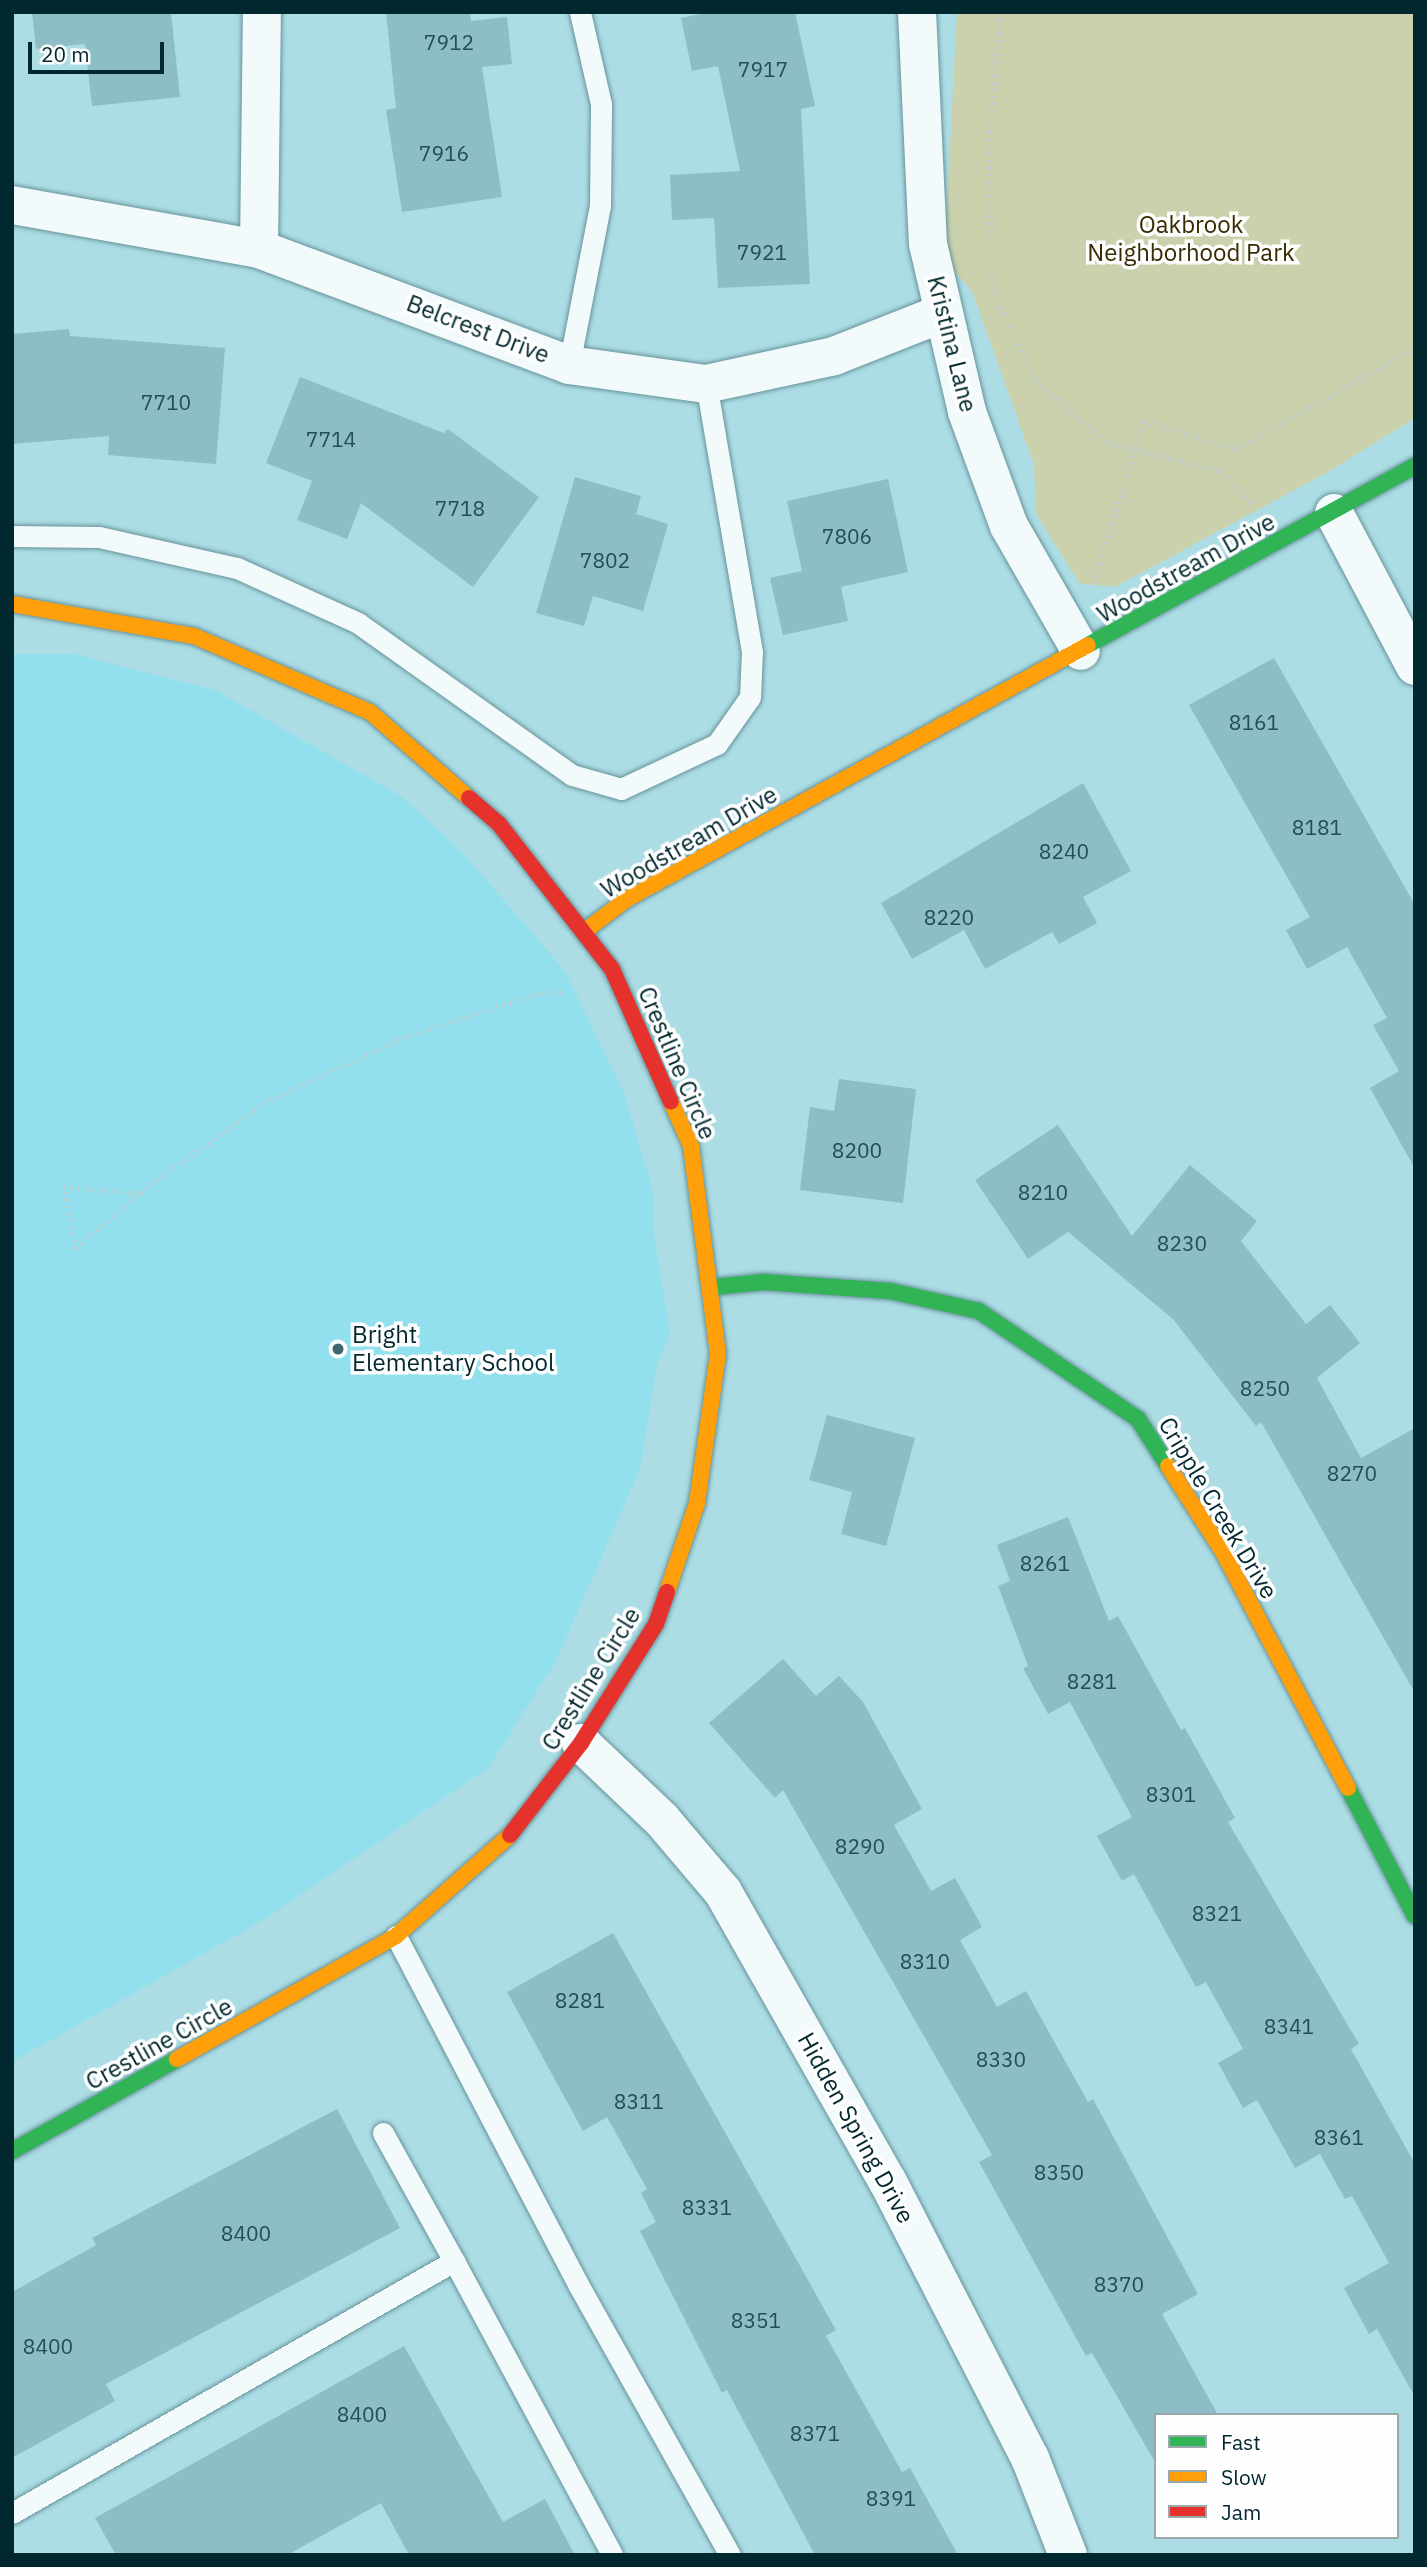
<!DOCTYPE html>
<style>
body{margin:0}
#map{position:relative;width:1427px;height:2567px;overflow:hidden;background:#acdde5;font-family:"IBM Plex Sans",sans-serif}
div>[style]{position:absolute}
.built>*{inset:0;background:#92e0ed}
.green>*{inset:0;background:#cbd1ac}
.building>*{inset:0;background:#8dbec5}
.path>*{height:4.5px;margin-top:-2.25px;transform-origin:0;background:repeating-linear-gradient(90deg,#c0cfd1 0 2px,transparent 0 7px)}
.roads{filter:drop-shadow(0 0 2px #679399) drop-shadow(0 0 2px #679399)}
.lane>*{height:21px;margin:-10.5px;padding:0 10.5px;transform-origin:10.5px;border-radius:10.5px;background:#f3fafb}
.street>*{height:38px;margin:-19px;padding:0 19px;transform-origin:19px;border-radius:19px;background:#f3fafb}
.fast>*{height:16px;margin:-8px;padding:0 8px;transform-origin:8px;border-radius:8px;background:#30b455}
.slow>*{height:16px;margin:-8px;padding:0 8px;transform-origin:8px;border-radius:8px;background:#ff9f0a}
.jam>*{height:16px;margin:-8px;padding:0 8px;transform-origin:8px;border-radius:8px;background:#e5322d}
.dots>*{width:19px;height:19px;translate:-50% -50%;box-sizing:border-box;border:4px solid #fefefe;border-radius:50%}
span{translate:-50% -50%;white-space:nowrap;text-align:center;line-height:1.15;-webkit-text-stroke:7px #fefefe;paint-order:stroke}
.number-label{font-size:21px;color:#234e54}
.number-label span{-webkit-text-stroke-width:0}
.park-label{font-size:24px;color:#392b01}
.street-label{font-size:24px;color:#00282e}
.poi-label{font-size:24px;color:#00282e}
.left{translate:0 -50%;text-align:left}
.frame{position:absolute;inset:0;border:14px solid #00282e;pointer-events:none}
.legend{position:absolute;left:1154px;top:2413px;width:245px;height:126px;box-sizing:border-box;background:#fefefe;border:2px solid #98a8ab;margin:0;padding:9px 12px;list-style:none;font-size:21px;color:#00282e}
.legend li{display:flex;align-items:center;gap:14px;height:35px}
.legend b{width:35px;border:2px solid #98a8ab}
.scale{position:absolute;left:28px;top:42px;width:136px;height:32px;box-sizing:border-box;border:4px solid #00282e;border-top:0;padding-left:9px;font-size:21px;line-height:24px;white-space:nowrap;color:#00282e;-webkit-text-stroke:5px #fefefe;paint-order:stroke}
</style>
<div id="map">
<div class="built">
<div style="clip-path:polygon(12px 654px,73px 654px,215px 690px,401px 796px,462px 852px,565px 971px,624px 1093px,654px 1195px,653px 1228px,670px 1334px,657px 1364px,640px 1469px,556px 1661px,488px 1768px,263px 1920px,12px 2062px)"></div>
</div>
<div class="green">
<div style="clip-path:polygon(957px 12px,1415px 12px,1415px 418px,1328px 472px,1115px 587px,1080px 584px,1036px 514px,1034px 465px,972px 291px,944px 260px)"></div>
</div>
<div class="building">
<div style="clip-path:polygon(32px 12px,171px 12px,180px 97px,92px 106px,85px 44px,36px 49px)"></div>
<div style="clip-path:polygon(386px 12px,470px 12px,471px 21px,507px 17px,512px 64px,482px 67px,502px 197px,402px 212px,386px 110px,396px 108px)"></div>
<div style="clip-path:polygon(710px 12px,795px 12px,815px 106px,801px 109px,810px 284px,718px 288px,714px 218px,672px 220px,670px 175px,740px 171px,718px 66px,692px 71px,681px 18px)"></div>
<div style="clip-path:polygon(69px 329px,70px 336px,225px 348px,216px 464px,108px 455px,109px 436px,12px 444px,12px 334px)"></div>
<div style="clip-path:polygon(300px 377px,444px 433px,448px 429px,539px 497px,473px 587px,361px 503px,347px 539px,297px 520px,312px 481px,266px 463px)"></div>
<div style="clip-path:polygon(575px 477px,641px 496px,636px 514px,668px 524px,643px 611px,593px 596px,584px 626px,536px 613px)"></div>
<div style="clip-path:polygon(888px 479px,908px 572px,841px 587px,848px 621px,783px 635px,770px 578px,802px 571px,787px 501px)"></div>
<div style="clip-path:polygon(1274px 658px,1415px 905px,1415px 1169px,1370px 1088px,1399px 1071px,1373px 1025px,1387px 1018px,1347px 947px,1307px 969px,1286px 930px,1310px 917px,1189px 705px)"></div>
<div style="clip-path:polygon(1083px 783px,1131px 871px,1083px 897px,1097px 923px,1059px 944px,1052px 932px,985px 969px,964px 930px,912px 959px,881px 903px)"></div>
<div style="clip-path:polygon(839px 1079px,916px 1089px,903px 1203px,800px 1190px,810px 1107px,834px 1111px)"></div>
<div style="clip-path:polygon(1058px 1125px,1132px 1236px,1190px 1165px,1257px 1221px,1241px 1241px,1306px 1324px,1330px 1305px,1360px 1343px,1317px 1378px,1361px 1458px,1415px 1428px,1415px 1693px,1261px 1422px,1256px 1426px,1173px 1319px,1068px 1232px,1028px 1259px,975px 1180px)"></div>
<div style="clip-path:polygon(827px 1415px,915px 1438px,886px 1546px,841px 1534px,852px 1492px,809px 1480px)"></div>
<div style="clip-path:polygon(1068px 1517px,1109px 1621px,1118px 1616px,1181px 1730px,1185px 1728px,1235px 1818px,1228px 1822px,1359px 2044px,1351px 2049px,1415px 2164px,1415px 2397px,1377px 2329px,1369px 2334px,1344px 2288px,1389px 2263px,1352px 2196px,1345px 2199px,1320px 2154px,1295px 2168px,1257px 2100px,1243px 2108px,1218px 2063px,1243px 2049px,1206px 1982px,1196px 1987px,1134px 1874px,1122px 1881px,1097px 1836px,1132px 1817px,1070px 1702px,1048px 1714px,1023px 1668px,1028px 1666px,998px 1586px,1010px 1581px,997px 1545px)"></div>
<div style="clip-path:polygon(783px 1659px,816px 1696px,839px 1676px,863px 1702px,922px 1809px,894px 1825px,931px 1891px,955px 1878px,982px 1927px,960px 1940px,997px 2007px,1026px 1991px,1088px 2102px,1093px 2099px,1198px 2294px,1162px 2314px,1218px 2415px,1156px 2415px,1156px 2464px,1092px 2353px,1086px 2356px,979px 2162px,992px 2155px,783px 1790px,775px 1798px,709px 1723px)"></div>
<div style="clip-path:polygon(613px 1933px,836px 2330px,826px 2336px,902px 2472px,910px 2468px,958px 2555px,815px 2555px,727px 2390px,722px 2393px,640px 2231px,656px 2222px,641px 2193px,647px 2189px,607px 2117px,583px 2131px,507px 1992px)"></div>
<div style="clip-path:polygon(337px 2109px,400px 2228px,106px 2384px,115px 2401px,12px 2458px,12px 2292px,96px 2245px,92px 2238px)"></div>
<div style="clip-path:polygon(404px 2346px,503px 2522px,545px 2499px,575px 2555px,409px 2555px,381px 2503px,287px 2555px,116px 2555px,95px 2518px)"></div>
</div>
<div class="path">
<div style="left:1001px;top:12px;width:121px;rotate:95.2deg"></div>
<div style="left:990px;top:132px;width:155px;rotate:89.3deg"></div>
<div style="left:992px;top:287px;width:102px;rotate:65.2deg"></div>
<div style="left:1035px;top:380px;width:96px;rotate:41.2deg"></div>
<div style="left:1107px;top:443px;width:116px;rotate:13.9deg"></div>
<div style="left:1220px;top:471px;width:49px;rotate:45deg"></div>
<div style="left:1093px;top:584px;width:171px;rotate:-72.6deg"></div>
<div style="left:1144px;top:421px;width:96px;rotate:16.9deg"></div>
<div style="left:1236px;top:449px;width:206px;rotate:-29.4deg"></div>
<div style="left:64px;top:1187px;width:76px;rotate:4.5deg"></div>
<div style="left:140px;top:1193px;width:86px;rotate:139.3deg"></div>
<div style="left:75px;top:1249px;width:63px;rotate:-100.1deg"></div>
<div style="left:140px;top:1193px;width:153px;rotate:-36deg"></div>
<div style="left:264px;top:1103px;width:153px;rotate:-25.1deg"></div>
<div style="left:403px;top:1038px;width:143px;rotate:-18.3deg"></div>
<div style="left:539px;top:993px;width:27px;rotate:-2deg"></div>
</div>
<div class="roads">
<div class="lane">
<div style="left:569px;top:365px;width:163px;rotate:-79deg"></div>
<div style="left:600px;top:205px;width:101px;rotate:-89.4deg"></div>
<div style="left:601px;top:104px;width:94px;rotate:-102.9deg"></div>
<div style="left:12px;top:536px;width:87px;rotate:0.7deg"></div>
<div style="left:99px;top:537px;width:141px;rotate:12.7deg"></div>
<div style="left:237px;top:568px;width:133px;rotate:24.4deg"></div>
<div style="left:358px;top:623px;width:262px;rotate:35.4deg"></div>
<div style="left:572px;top:775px;width:51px;rotate:15.9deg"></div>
<div style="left:621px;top:789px;width:106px;rotate:-25.1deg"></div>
<div style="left:717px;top:744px;width:57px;rotate:-54.9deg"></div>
<div style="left:750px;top:697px;width:45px;rotate:-87.5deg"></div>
<div style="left:752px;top:652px;width:272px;rotate:-99.7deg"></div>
<div style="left:396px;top:1936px;width:395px;rotate:62.4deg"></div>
<div style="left:579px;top:2286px;width:308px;rotate:60.7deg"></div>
<div style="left:383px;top:2133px;width:146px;rotate:61deg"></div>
<div style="left:12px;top:2513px;width:509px;rotate:-29.69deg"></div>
<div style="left:454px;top:2261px;width:334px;rotate:61.7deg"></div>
</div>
<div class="street">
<div style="left:917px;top:12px;width:232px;rotate:87.3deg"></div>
<div style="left:928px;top:244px;width:172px;rotate:76.9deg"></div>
<div style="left:967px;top:412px;width:121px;rotate:69.8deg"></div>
<div style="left:1009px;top:526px;width:144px;rotate:60.1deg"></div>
<div style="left:12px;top:205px;width:251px;rotate:10.1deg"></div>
<div style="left:259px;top:249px;width:331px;rotate:20.5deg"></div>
<div style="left:569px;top:365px;width:138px;rotate:7.9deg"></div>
<div style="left:706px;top:384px;width:131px;rotate:-12.3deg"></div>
<div style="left:834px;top:356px;width:117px;rotate:-21.5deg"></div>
<div style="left:259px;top:249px;width:237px;rotate:-89.3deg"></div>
<div style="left:1334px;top:513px;width:173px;rotate:62.1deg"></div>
<div style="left:581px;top:1743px;width:112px;rotate:43.5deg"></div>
<div style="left:662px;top:1820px;width:94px;rotate:49.7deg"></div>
<div style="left:723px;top:1892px;width:334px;rotate:60.4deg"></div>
<div style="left:888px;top:2182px;width:310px;rotate:62.8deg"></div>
<div style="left:1030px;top:2458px;width:104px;rotate:68.6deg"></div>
</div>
<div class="fast">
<div style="left:1088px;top:645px;width:373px;rotate:-28.7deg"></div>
<div style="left:713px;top:1287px;width:51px;rotate:-5.6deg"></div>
<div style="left:764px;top:1282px;width:126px;rotate:4.1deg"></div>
<div style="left:890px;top:1291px;width:91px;rotate:12.7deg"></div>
<div style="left:979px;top:1311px;width:192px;rotate:34.2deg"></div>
<div style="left:1138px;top:1419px;width:56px;rotate:57.4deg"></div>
<div style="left:1348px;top:1788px;width:144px;rotate:62.4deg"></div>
<div style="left:12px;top:2151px;width:189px;rotate:-29.1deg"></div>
</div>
<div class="slow">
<div style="left:12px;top:604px;width:185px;rotate:10deg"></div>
<div style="left:194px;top:636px;width:192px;rotate:23.4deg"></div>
<div style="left:370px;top:712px;width:131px;rotate:41deg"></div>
<div style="left:586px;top:930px;width:51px;rotate:-37.1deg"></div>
<div style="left:627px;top:899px;width:526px;rotate:-28.85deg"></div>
<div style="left:1168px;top:1466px;width:102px;rotate:57.4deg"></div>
<div style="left:1223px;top:1552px;width:267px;rotate:62.1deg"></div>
<div style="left:667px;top:1592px;width:94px;rotate:-71.4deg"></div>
<div style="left:697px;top:1503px;width:150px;rotate:-82deg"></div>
<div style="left:718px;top:1354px;width:210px;rotate:-97.4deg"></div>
<div style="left:691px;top:1146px;width:48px;rotate:-114.4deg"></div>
<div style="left:177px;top:2059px;width:251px;rotate:-29.3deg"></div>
<div style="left:396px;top:1936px;width:152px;rotate:-41.5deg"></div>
</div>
<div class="jam">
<div style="left:469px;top:798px;width:40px;rotate:41deg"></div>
<div style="left:499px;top:824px;width:184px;rotate:52.1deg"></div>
<div style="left:612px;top:969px;width:145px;rotate:66.1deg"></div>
<div style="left:510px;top:1835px;width:116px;rotate:-52.3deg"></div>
<div style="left:581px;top:1743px;width:141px;rotate:-57.8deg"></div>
<div style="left:656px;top:1624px;width:34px;rotate:-71deg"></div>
</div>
</div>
<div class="dots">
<div style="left:338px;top:1349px;background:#3c676e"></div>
</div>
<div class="number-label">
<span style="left:449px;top:42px">7912</span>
<span style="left:763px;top:69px">7917</span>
<span style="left:444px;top:153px">7916</span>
<span style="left:762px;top:252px">7921</span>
<span style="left:166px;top:402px">7710</span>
<span style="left:331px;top:439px">7714</span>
<span style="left:460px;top:508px">7718</span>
<span style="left:847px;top:536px">7806</span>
<span style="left:605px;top:560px">7802</span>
<span style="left:1254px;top:722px">8161</span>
<span style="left:1317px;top:827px">8181</span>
<span style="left:1064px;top:851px">8240</span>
<span style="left:949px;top:917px">8220</span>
<span style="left:857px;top:1150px">8200</span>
<span style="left:1043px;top:1192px">8210</span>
<span style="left:1182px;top:1243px">8230</span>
<span style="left:1265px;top:1388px">8250</span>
<span style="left:1352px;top:1473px">8270</span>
<span style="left:1045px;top:1563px">8261</span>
<span style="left:1092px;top:1681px">8281</span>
<span style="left:1171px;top:1794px">8301</span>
<span style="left:860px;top:1846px">8290</span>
<span style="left:1217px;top:1913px">8321</span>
<span style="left:925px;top:1961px">8310</span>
<span style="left:580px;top:2000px">8281</span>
<span style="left:1289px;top:2026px">8341</span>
<span style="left:1001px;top:2059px">8330</span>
<span style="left:639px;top:2101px">8311</span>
<span style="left:1339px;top:2137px">8361</span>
<span style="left:1059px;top:2172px">8350</span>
<span style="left:707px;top:2207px">8331</span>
<span style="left:246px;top:2233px">8400</span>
<span style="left:1119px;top:2284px">8370</span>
<span style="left:756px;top:2320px">8351</span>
<span style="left:48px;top:2346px">8400</span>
<span style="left:362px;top:2414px">8400</span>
<span style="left:815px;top:2433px">8371</span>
<span style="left:891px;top:2498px">8391</span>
</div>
<div class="park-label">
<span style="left:1191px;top:239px">Oakbrook<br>Neighborhood Park</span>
</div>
<div class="street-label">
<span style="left:478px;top:329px;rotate:21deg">Belcrest Drive</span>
<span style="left:952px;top:344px;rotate:76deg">Kristina Lane</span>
<span style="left:1186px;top:568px;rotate:-29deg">Woodstream Drive</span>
<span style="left:689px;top:842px;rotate:-30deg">Woodstream Drive</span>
<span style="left:677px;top:1063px;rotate:67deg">Crestline Circle</span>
<span style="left:1218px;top:1508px;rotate:59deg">Cripple Creek Drive</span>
<span style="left:591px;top:1679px;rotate:-58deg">Crestline Circle</span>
<span style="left:159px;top:2044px;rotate:-29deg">Crestline Circle</span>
<span style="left:856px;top:2128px;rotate:61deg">Hidden Spring Drive</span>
</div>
<div class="poi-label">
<span class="left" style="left:352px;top:1349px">Bright<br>Elementary School</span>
</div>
<div class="frame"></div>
<ul class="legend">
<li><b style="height:9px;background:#30b455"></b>Fast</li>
<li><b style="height:9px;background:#ff9f0a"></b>Slow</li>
<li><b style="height:9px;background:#e5322d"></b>Jam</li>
</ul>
<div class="scale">20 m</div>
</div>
